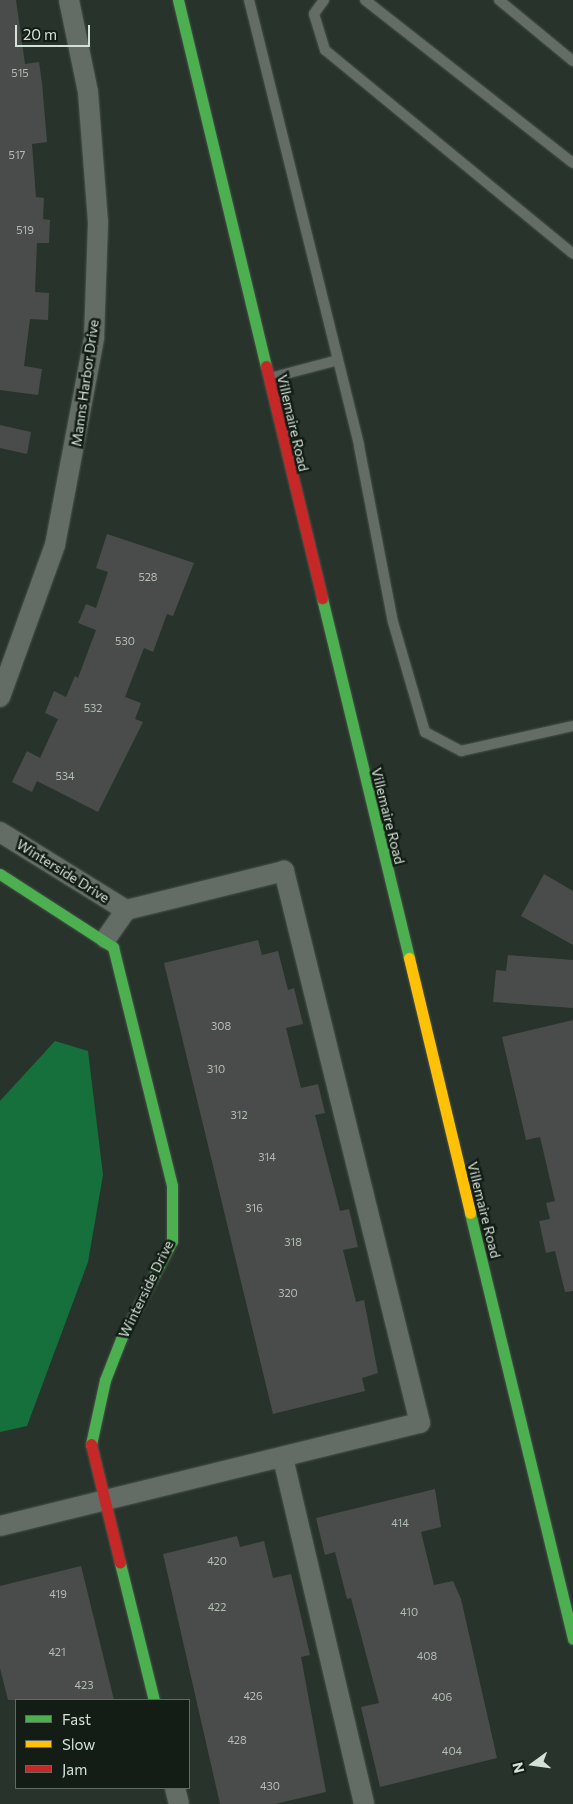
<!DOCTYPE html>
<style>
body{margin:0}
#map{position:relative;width:573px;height:1804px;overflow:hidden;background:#28342b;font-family:Commissioner,sans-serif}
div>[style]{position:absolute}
.water>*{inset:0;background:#16703b}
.building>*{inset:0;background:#494c4b}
.roads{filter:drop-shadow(0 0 1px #47524a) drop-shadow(0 0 1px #47524a)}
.lane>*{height:10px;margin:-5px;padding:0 5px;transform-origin:5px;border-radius:5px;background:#646c66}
.street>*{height:20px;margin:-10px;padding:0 10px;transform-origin:10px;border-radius:10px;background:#646c66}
.fast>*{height:11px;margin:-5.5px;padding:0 5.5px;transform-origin:5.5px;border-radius:5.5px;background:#4caf50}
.slow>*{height:11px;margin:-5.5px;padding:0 5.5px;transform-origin:5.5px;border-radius:5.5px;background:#ffc107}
.jam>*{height:11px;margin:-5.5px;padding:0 5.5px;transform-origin:5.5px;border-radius:5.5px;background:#c62828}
span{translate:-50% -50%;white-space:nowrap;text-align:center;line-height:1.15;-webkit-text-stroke:5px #131d16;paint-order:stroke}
.number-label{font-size:11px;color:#b1bcb3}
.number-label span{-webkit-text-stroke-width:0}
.street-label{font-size:14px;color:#d4e1d6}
.legend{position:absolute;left:15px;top:1699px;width:175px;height:90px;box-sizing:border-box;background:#131d16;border:1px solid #606b63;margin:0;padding:6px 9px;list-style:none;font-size:15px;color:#d4e1d6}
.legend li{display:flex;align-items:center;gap:10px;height:25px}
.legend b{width:25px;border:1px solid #606b63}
.north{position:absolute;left:508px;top:1739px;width:50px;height:50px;-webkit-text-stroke:4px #131d16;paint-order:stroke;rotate:256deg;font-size:14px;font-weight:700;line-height:20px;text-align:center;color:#d4e1d6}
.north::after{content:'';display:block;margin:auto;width:18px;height:22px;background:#d4e1d6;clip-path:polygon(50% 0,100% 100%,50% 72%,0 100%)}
.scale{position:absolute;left:15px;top:25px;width:75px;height:22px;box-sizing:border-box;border:2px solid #d4e1d6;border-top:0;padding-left:6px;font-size:15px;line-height:18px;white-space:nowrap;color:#d4e1d6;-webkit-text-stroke:4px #131d16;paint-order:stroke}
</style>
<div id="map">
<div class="water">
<div style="clip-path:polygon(55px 1041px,88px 1051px,103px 1175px,88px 1262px,27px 1426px,0 1432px,0 1101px)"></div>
</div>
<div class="building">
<div style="clip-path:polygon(0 0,16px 0,25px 64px,39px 62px,42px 83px,47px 142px,32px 144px,36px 197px,44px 198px,43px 219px,50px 220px,49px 243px,37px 243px,35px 292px,49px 293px,48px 320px,30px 319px,24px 366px,42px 369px,38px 395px,0 390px)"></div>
<div style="clip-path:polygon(0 425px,31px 432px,27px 454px,0 448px)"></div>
<div style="clip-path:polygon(107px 534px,194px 563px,173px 616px,167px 614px,153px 652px,144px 648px,125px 697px,141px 703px,135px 719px,143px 722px,98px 812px,37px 781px,32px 792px,12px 782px,27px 751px,40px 758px,58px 719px,45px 713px,54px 691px,66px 697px,75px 676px,78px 678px,96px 630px,78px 623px,86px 604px,96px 608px,108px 572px,96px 568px)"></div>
<div style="clip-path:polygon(544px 874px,573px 891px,573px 945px,521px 916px)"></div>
<div style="clip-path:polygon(258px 940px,262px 955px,278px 951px,288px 990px,294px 988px,303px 1024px,286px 1028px,301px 1088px,318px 1084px,325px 1113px,315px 1115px,340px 1211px,349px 1209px,358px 1247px,343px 1250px,356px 1302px,364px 1300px,378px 1373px,362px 1378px,365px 1391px,273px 1414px,164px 963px)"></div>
<div style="clip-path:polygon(508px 955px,573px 960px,573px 1008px,493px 1002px,496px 970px,506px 971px)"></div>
<div style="clip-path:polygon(573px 1020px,573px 1291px,565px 1292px,555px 1251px,546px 1253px,539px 1221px,550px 1219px,546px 1203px,555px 1201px,540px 1137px,526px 1140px,502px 1037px)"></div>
<div style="clip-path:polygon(435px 1489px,441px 1527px,421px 1532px,434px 1585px,453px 1581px,461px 1599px,497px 1758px,380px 1787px,361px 1707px,379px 1703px,351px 1598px,347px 1599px,335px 1552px,325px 1555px,316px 1518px)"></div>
<div style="clip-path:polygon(237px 1536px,240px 1547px,264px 1541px,273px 1578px,291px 1574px,310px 1655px,301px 1657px,326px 1792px,275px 1804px,220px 1804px,163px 1554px)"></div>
<div style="clip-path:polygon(81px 1566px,114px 1700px,8px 1700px,0 1668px,0 1586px)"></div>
</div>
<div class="roads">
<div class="lane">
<div style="left:249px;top:0;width:459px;rotate:76.1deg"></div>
<div style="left:359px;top:446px;width:179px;rotate:79.1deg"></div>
<div style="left:393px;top:622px;width:115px;rotate:73.8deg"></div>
<div style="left:425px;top:732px;width:41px;rotate:27.8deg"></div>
<div style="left:461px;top:751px;width:115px;rotate:-12.6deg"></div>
<div style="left:324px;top:0;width:17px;rotate:126deg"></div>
<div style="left:314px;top:14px;width:38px;rotate:73deg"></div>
<div style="left:325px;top:50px;width:321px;rotate:39.4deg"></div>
<div style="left:365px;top:0;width:264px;rotate:38.1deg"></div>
<div style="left:499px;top:0;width:96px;rotate:39.5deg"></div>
<div style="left:270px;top:378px;width:70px;rotate:-14.8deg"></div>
</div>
<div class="street">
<div style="left:0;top:697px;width:162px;rotate:-70.1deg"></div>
<div style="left:55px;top:545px;width:211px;rotate:-79.3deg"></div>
<div style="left:94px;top:338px;width:116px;rotate:-88deg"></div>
<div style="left:98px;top:222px;width:130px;rotate:-94.4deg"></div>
<div style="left:88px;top:92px;width:94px;rotate:-101.7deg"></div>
<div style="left:0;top:832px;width:148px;rotate:31.8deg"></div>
<div style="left:283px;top:1458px;width:355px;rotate:76.8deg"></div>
<div style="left:0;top:1526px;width:432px;rotate:-13.8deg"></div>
<div style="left:420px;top:1423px;width:569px;rotate:-103.84deg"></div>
<div style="left:284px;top:871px;width:163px;rotate:166.1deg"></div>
<div style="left:126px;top:910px;width:35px;rotate:125deg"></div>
<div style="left:175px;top:1788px;width:16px;rotate:76deg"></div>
</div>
<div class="fast">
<div style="left:178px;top:0;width:376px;rotate:76.5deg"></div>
<div style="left:322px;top:598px;width:370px;rotate:76.4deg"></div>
<div style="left:0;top:874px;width:135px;rotate:32.9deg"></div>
<div style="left:113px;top:947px;width:246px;rotate:76.1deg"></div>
<div style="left:172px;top:1186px;width:55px;rotate:90deg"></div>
<div style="left:172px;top:1241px;width:110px;rotate:117.5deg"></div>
<div style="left:121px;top:1339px;width:44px;rotate:111.3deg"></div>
<div style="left:105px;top:1380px;width:66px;rotate:102.3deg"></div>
<div style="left:470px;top:1213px;width:438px;rotate:76.4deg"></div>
<div style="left:120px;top:1563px;width:141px;rotate:76.1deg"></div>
</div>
<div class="slow">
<div style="left:409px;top:958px;width:262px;rotate:76.5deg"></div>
</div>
<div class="jam">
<div style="left:266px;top:366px;width:239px;rotate:76.4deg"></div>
<div style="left:91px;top:1444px;width:122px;rotate:76.3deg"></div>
</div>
</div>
<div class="number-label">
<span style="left:20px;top:73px">515</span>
<span style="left:17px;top:155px">517</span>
<span style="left:25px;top:230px">519</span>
<span style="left:148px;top:577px">528</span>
<span style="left:125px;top:641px">530</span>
<span style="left:93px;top:708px">532</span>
<span style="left:65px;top:776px">534</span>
<span style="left:221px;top:1026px">308</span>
<span style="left:216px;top:1069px">310</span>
<span style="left:239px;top:1115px">312</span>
<span style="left:267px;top:1157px">314</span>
<span style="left:254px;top:1208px">316</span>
<span style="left:293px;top:1242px">318</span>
<span style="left:288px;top:1293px">320</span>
<span style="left:400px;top:1523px">414</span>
<span style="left:217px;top:1561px">420</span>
<span style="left:58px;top:1594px">419</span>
<span style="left:217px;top:1607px">422</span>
<span style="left:409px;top:1612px">410</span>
<span style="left:57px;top:1652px">421</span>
<span style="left:427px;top:1656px">408</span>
<span style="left:84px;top:1685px">423</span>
<span style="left:253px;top:1696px">426</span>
<span style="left:442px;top:1697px">406</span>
<span style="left:237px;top:1740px">428</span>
<span style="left:452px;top:1751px">404</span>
<span style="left:270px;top:1786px">430</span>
</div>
<div class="street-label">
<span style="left:85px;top:383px;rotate:-82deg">Manns Harbor Drive</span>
<span style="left:293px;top:423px;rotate:77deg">Villemaire Road</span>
<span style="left:388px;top:816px;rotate:76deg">Villemaire Road</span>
<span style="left:63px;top:871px;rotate:32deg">Winterside Drive</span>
<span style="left:484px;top:1210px;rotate:76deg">Villemaire Road</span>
<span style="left:146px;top:1289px;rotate:-64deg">Winterside Drive</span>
</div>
<ul class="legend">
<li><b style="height:6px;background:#4caf50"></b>Fast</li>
<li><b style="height:6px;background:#ffc107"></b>Slow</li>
<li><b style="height:6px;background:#c62828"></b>Jam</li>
</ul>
<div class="north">N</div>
<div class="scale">20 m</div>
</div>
